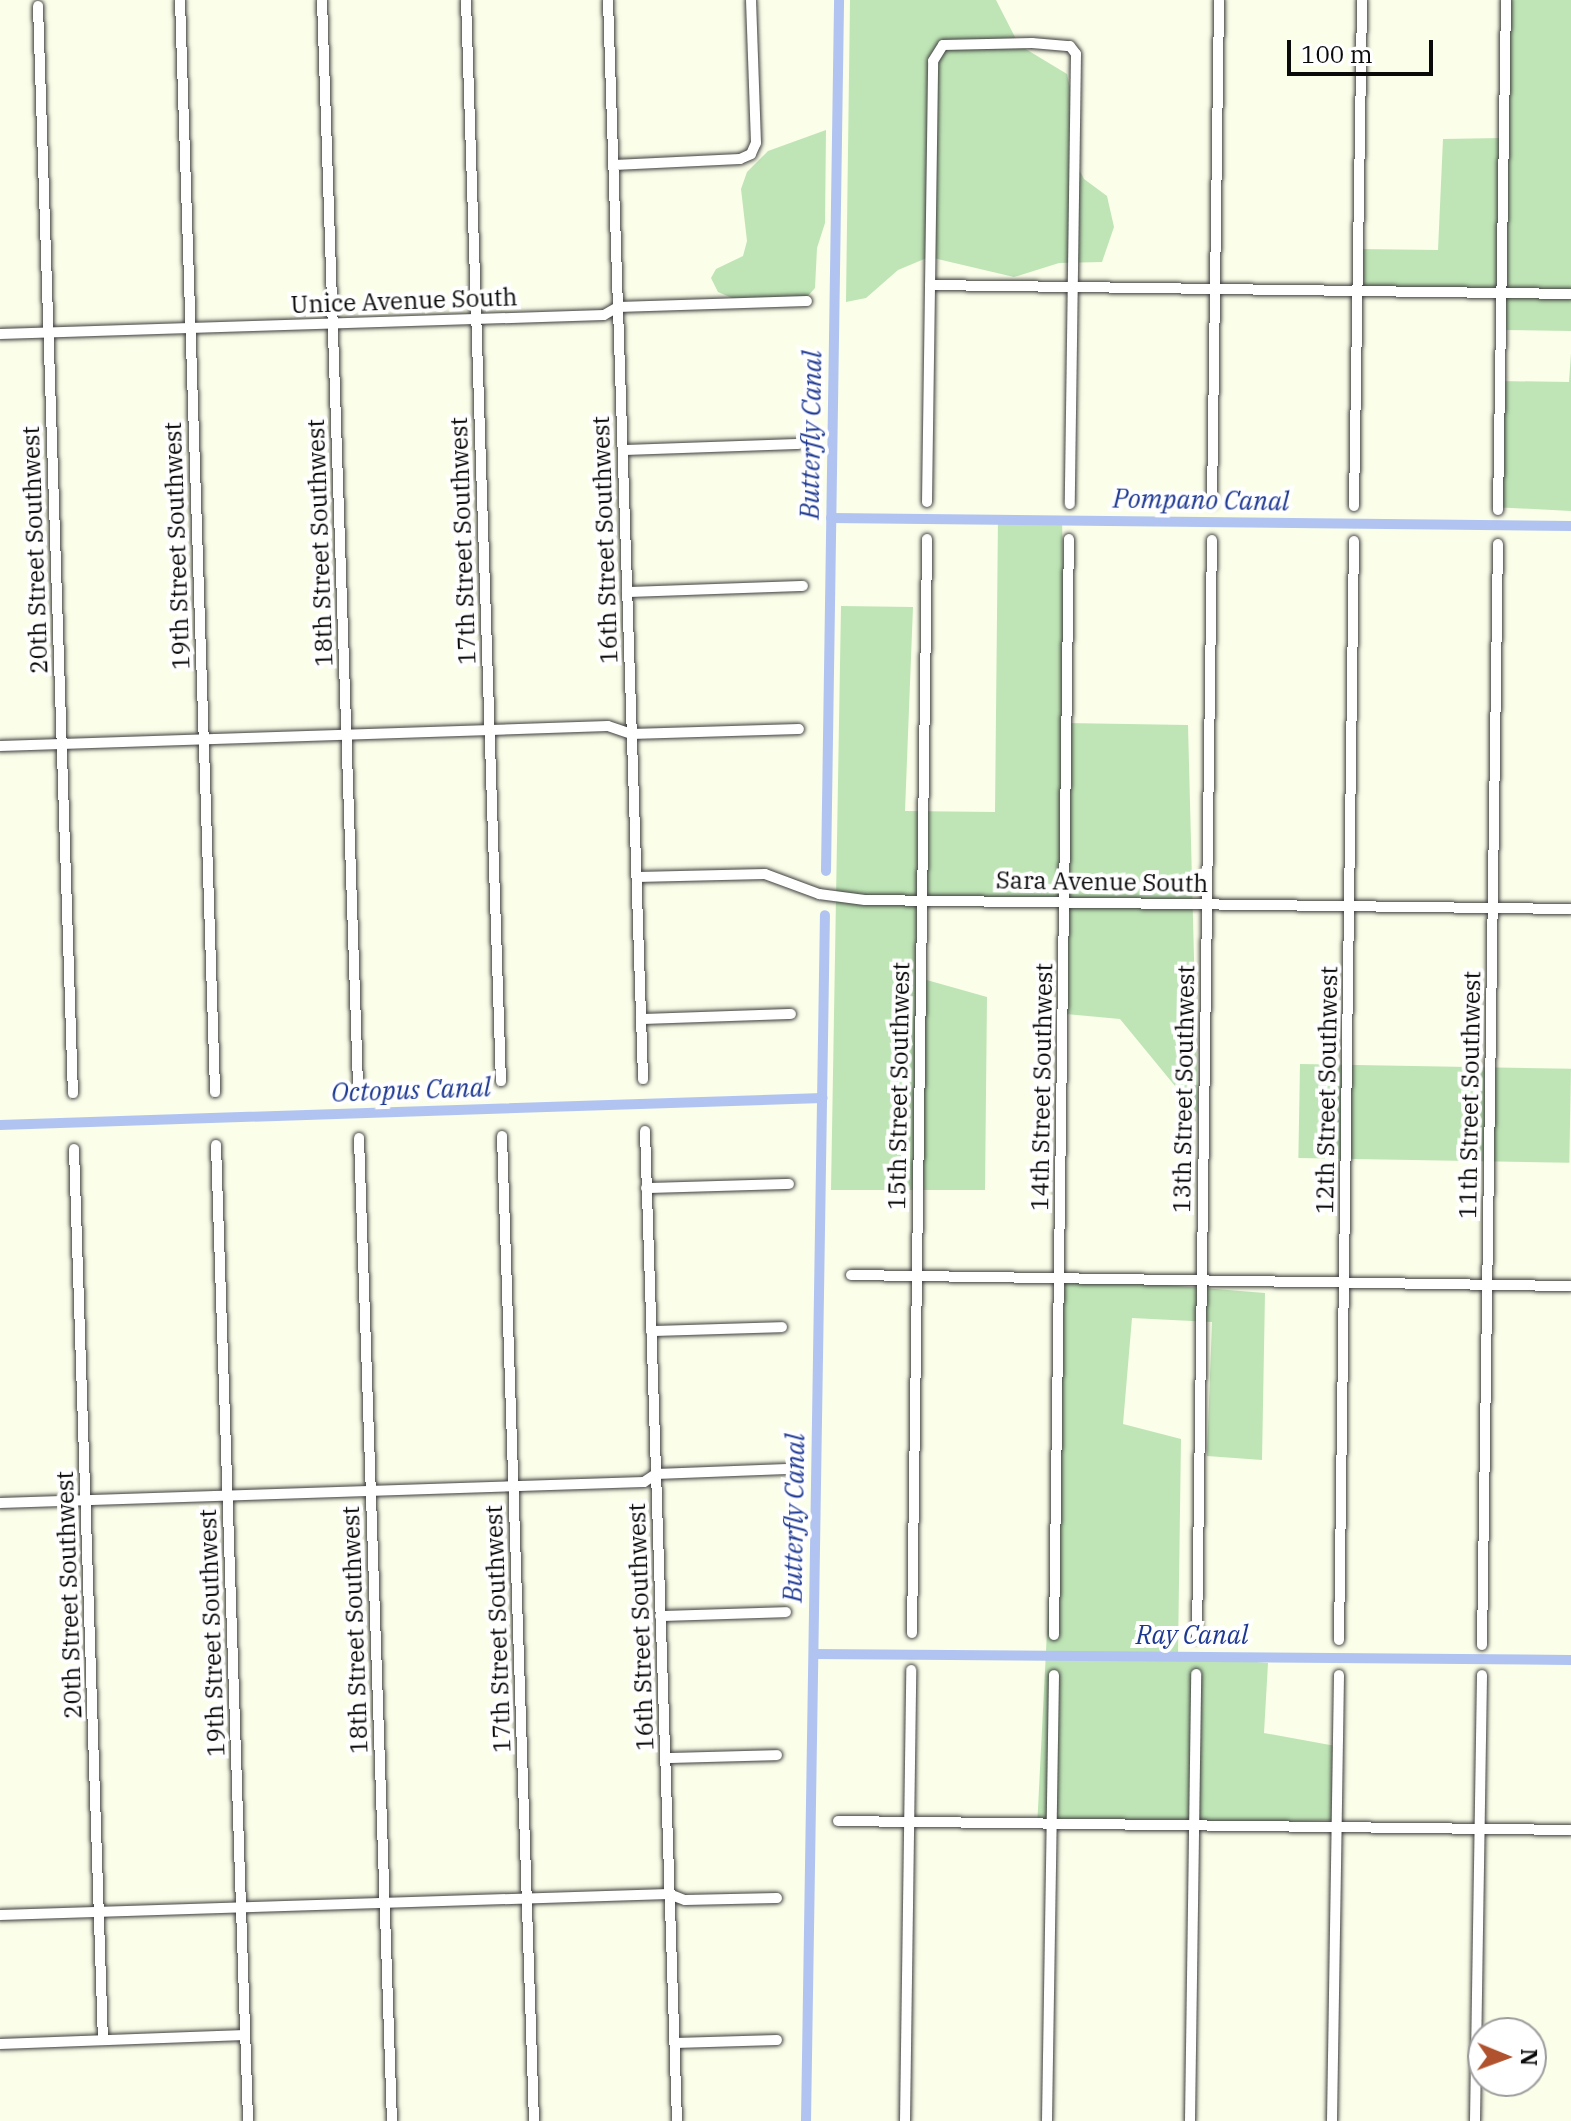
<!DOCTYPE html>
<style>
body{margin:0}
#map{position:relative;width:1571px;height:2121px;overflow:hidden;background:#fbfee9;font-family:"IBM Plex Serif",serif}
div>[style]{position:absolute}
.green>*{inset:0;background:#bfe5b6;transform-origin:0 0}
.canal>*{height:10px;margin:-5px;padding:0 5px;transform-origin:5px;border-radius:5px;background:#b1c4f1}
.roads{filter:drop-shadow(0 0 2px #3d3d3d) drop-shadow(0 0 2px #3d3d3d)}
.minor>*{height:10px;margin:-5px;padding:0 5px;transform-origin:5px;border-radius:5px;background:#fff}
span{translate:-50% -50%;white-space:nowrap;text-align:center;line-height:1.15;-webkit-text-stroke:8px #fff;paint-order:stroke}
.street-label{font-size:24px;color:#0a0a0a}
.water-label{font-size:26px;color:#1d3892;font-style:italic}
.north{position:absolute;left:1467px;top:2017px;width:80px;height:80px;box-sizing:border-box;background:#fff;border:2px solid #9d9d9d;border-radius:50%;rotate:91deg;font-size:22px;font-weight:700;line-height:32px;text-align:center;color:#0a0a0a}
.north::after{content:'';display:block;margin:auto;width:28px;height:36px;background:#b0522d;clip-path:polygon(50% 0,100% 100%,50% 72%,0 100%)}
.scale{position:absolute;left:1287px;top:40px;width:146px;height:36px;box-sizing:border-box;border:4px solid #0a0a0a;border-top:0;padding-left:10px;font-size:24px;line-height:28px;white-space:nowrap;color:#0a0a0a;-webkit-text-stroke:6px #fff;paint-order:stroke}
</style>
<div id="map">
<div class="green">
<div style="clip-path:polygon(850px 0,996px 0,1019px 45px,1067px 74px,1073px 101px,1074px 160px,1084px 179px,1107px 196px,1114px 227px,1102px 262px,1059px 263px,1014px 277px,929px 257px,898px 270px,866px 298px,846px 302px)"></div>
<div style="clip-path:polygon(1505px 0,1571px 0,1571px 331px,1503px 330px,1503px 293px,1354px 291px,1359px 249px,1438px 250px,1443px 139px,1501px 138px)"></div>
<div style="clip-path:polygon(826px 130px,825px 223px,817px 248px,815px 288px,807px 297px,732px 298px,718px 292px,711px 278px,716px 269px,743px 256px,747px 241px,741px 189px,747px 172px,768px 151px)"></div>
<div style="clip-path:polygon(1571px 353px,1571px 511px,1493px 507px,1498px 381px,1569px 382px)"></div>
<div style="clip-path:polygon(998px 516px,1062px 516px,1066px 723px,1188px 725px,1198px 1114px,1120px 1019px,1066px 1014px,1067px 907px,919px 906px,916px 977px,987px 997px,985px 1190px,831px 1190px,841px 606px,913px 607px,905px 811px,995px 812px)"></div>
<div style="left:1300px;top:1064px;width:271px;height:94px;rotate:1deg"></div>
<div style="clip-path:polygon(1065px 1277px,1265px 1293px,1262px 1460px,1207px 1456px,1212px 1322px,1132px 1318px,1123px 1424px,1181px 1439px,1178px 1655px,1268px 1663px,1264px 1733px,1341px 1747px,1340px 1820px,1037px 1828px)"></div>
</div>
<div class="canal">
<div style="left:831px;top:518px;width:740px;rotate:0.62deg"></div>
<div style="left:826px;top:871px;width:871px;rotate:-89.14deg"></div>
<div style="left:0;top:1125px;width:823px;rotate:-1.88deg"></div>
<div style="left:814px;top:1654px;width:757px;rotate:0.45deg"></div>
<div style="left:806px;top:2121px;width:1206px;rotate:-89.1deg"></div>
</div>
<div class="roads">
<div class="minor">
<div style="left:180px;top:0;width:1093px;rotate:88.16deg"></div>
<div style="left:322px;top:0;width:1086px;rotate:88.1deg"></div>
<div style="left:466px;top:0;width:1082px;rotate:88.15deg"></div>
<div style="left:608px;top:0;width:1080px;rotate:88.14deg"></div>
<div style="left:38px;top:6px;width:1088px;rotate:88.16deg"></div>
<div style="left:614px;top:165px;width:126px;rotate:-2.7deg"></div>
<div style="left:740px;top:159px;width:12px;rotate:-24deg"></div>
<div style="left:751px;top:154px;width:12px;rotate:-66deg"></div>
<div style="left:756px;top:143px;width:143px;rotate:-92deg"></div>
<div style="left:930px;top:285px;width:641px;rotate:0.8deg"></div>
<div style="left:0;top:334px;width:604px;rotate:-1.8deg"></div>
<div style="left:604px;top:315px;width:16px;rotate:-30deg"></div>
<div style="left:618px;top:307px;width:189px;rotate:-1.8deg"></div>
<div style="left:623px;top:450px;width:176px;rotate:-2deg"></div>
<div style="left:927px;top:502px;width:441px;rotate:-89.2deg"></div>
<div style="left:933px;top:61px;width:19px;rotate:-58deg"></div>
<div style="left:943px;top:45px;width:89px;rotate:-1.3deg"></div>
<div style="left:1032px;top:43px;width:38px;rotate:5deg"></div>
<div style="left:1070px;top:46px;width:10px;rotate:53deg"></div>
<div style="left:1076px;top:54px;width:450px;rotate:90.8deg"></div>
<div style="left:1212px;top:503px;width:503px;rotate:-89.2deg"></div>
<div style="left:1354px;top:506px;width:506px;rotate:-89.09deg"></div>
<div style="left:1498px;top:510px;width:510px;rotate:-89.1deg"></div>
<div style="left:627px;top:592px;width:176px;rotate:-2deg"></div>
<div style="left:0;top:746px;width:608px;rotate:-1.88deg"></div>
<div style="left:608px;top:726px;width:24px;rotate:19deg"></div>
<div style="left:631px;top:734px;width:168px;rotate:-1.7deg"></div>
<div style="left:637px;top:877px;width:128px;rotate:-1.3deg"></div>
<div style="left:765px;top:874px;width:58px;rotate:20.3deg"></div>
<div style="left:819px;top:894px;width:46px;rotate:7.4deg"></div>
<div style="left:865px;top:900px;width:706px;rotate:0.73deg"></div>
<div style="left:641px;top:1019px;width:150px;rotate:-1.9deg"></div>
<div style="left:645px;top:1131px;width:991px;rotate:88.15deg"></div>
<div style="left:502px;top:1136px;width:986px;rotate:88.14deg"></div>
<div style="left:359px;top:1138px;width:984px;rotate:88.08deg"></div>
<div style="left:216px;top:1145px;width:977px;rotate:88.12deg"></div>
<div style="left:74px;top:1149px;width:891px;rotate:88.14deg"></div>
<div style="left:646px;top:1188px;width:143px;rotate:-1.6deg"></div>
<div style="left:851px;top:1275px;width:720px;rotate:0.88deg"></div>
<div style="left:651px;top:1331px;width:131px;rotate:-1.7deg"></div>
<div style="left:0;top:1503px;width:644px;rotate:-1.87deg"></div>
<div style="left:644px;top:1482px;width:14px;rotate:-34deg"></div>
<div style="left:656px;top:1474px;width:131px;rotate:-2.2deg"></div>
<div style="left:660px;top:1616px;width:126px;rotate:-1.8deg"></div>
<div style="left:912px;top:1633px;width:1094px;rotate:-89.21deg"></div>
<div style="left:1054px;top:1635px;width:1096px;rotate:-89.22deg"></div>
<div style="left:1197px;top:1638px;width:1098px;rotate:-89.22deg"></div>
<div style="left:1339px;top:1640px;width:1099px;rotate:-89.22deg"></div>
<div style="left:1482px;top:1645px;width:1101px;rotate:-89.17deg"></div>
<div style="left:666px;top:1758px;width:111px;rotate:-1.5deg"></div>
<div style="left:838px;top:1821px;width:733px;rotate:0.7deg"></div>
<div style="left:0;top:1915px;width:669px;rotate:-1.8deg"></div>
<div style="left:669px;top:1894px;width:17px;rotate:21deg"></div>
<div style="left:685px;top:1900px;width:92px;rotate:-1.2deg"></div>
<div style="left:675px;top:2043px;width:102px;rotate:-1.7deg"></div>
<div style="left:0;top:2044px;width:245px;rotate:-2.1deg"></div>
<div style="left:905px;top:2121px;width:451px;rotate:-89.2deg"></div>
<div style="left:1047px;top:2121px;width:446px;rotate:-89.1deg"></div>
<div style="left:1190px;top:2121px;width:447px;rotate:-89.2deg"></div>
<div style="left:1332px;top:2121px;width:446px;rotate:-89.1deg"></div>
<div style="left:1475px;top:2121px;width:446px;rotate:-89.1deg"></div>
</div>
</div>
<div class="street-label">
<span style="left:404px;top:301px;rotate:-2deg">Unice Avenue South</span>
<span style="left:605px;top:540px;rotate:-92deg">16th Street Southwest</span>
<span style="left:463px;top:541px;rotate:-92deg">17th Street Southwest</span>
<span style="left:320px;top:543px;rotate:-92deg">18th Street Southwest</span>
<span style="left:177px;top:546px;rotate:-92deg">19th Street Southwest</span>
<span style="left:35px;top:550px;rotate:-92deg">20th Street Southwest</span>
<span style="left:1102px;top:882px;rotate:1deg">Sara Avenue South</span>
<span style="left:899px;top:1086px;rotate:-89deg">15th Street Southwest</span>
<span style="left:1042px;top:1087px;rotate:-89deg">14th Street Southwest</span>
<span style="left:1184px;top:1089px;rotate:-89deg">13th Street Southwest</span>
<span style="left:1327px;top:1090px;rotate:-89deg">12th Street Southwest</span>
<span style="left:1470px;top:1095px;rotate:-89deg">11th Street Southwest</span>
<span style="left:69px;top:1595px;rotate:-92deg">20th Street Southwest</span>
<span style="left:641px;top:1627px;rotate:-92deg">16th Street Southwest</span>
<span style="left:498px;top:1629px;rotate:-92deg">17th Street Southwest</span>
<span style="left:355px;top:1630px;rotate:-92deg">18th Street Southwest</span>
<span style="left:212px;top:1633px;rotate:-92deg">19th Street Southwest</span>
</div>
<div class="water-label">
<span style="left:811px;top:435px;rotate:-89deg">Butterfly Canal</span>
<span style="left:1201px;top:500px;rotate:1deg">Pompano Canal</span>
<span style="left:411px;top:1090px;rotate:-2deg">Octopus Canal</span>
<span style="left:794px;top:1518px;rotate:-89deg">Butterfly Canal</span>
<span style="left:1192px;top:1635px">Ray Canal</span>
</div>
<div class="north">N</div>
<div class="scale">100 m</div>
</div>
